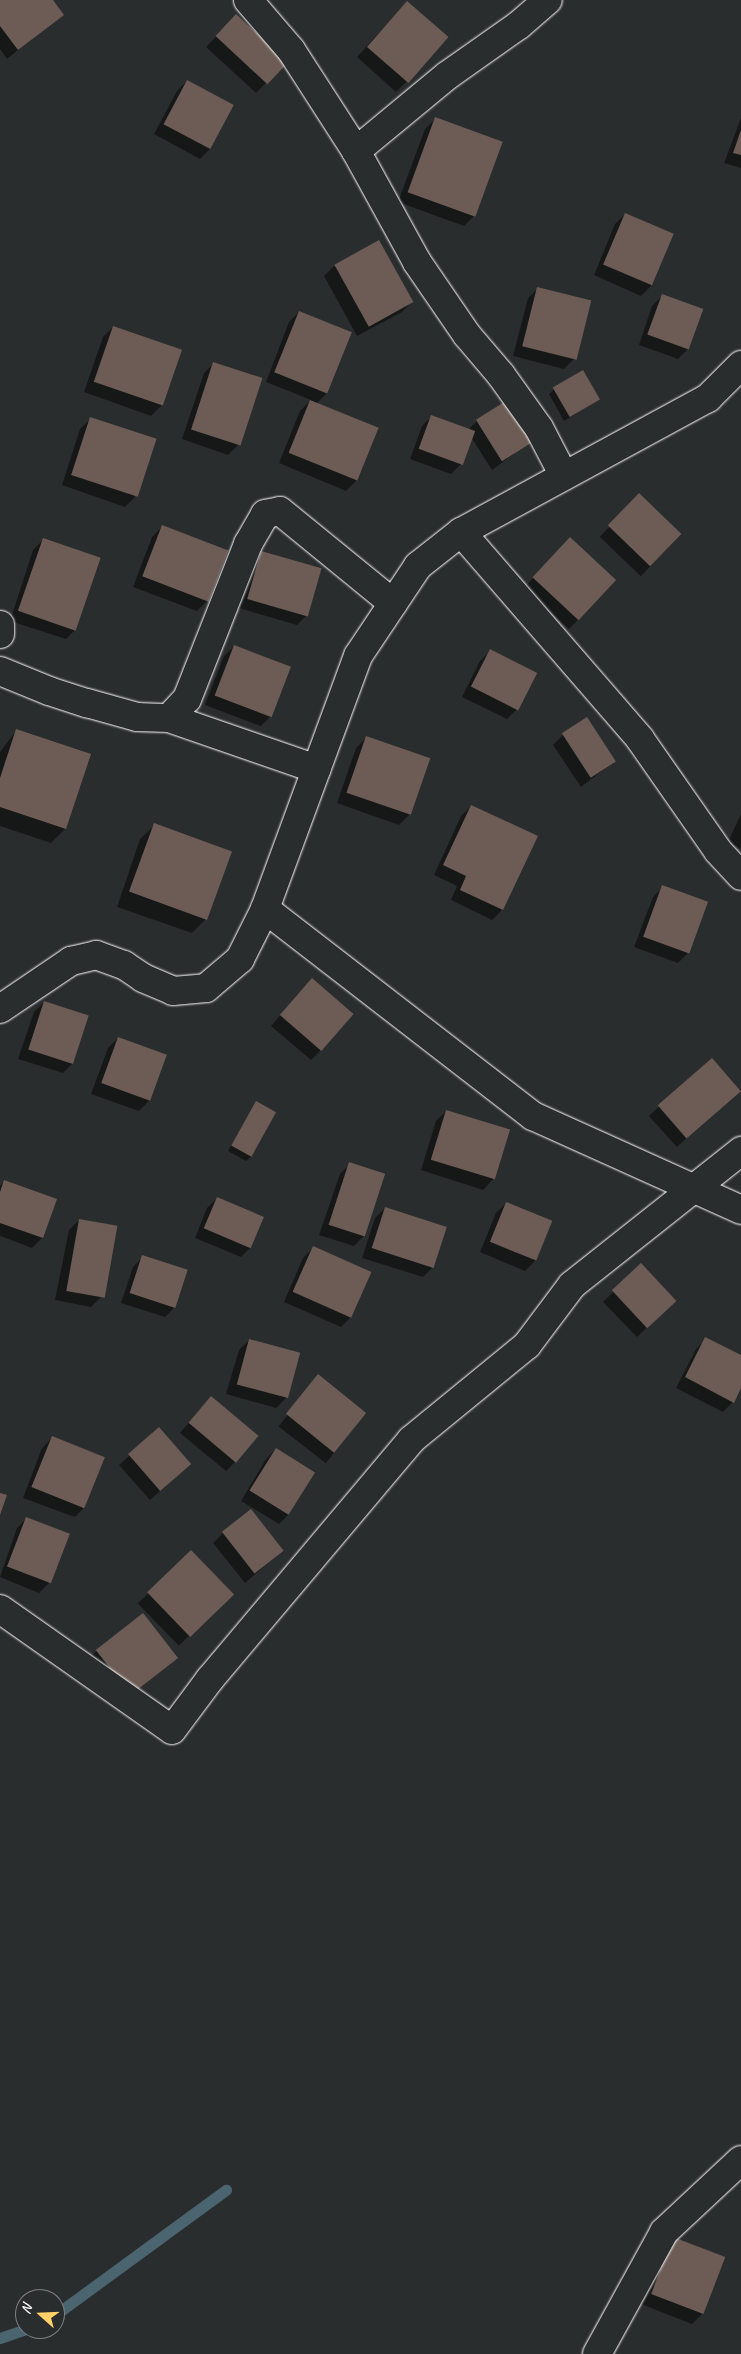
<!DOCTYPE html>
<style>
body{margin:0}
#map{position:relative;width:741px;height:2354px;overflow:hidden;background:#2a2d2e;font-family:Caveat,sans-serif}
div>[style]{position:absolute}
.shadow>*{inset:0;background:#0007;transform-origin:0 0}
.stream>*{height:11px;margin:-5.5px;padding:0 5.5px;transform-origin:5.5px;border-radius:5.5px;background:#4b6570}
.building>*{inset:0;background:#6d5c55;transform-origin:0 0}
.roads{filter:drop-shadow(0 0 1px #fff) drop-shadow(0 0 1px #fff)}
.minor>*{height:28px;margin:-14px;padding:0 14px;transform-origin:14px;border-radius:14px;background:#2a2d2e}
span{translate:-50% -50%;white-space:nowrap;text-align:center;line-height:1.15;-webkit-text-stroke:5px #2a2d2e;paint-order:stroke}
.north{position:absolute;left:15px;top:2289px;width:50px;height:50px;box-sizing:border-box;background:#2a2d2e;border:1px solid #7f8182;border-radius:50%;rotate:290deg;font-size:14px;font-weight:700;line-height:20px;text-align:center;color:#fff}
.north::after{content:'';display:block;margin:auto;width:18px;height:22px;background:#ffd166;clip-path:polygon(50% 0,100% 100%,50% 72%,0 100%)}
</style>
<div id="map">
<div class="shadow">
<div style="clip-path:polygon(0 0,51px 0,62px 15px,7px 59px,0 49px)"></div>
<div style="clip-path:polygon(407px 2px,406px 82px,396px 92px,357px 57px)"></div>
<div style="clip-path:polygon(226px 26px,286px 62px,256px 93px,206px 47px)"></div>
<div style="clip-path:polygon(187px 81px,233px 106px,210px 149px,200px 159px,154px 134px,177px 91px)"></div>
<div style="clip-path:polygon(741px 118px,741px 168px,724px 163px)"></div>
<div style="clip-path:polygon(435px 119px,500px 143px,474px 216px,464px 226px,398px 202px,425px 129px)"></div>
<div style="clip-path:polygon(625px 214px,673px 235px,651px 286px,641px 296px,594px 275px,615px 224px)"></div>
<div style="clip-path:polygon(334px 266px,412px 302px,402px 312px,357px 336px,324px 276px)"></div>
<div style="clip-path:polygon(538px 288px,574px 359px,564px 369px,513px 356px,528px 298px)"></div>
<div style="clip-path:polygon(662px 296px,702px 310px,688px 349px,678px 359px,639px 345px,652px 306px)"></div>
<div style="clip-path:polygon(299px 312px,327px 393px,316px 404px,356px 481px,346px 491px,279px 463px,300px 411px,311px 400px,266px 382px,289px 322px)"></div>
<div style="clip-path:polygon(113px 327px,180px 351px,161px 406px,151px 416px,84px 392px,103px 337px)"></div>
<div style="clip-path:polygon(214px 363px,261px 379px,238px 445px,228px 455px,182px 439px,204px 373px)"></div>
<div style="clip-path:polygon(554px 389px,598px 400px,564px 421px,549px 394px)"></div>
<div style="clip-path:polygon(432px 416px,468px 430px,477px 421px,533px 440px,492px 470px,471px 437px,461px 464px,451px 474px,410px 459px,422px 426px)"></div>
<div style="clip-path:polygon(90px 419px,135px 497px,125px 507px,62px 485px,80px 429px)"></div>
<div style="left:640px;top:495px;width:57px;height:58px;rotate:44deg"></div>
<div style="clip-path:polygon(162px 527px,226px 550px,207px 601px,197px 611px,133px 587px,152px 537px)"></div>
<div style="clip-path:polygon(43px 540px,76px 629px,66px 639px,10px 621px,33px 550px)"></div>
<div style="clip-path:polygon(560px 549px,579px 619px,569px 629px,524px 588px)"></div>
<div style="clip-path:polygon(261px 552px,307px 615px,297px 625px,239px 608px,251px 562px)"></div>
<div style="clip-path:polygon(234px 646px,271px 716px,261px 726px,205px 705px,224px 656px)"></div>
<div style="clip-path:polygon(490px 651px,517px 709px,507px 719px,462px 697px,480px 661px)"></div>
<div style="clip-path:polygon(16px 731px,65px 829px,51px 843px,0 826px,0 752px)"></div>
<div style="clip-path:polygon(563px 735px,615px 761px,581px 787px,553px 745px)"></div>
<div style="clip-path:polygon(366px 738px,409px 815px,399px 825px,337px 803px,356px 748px)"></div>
<div style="clip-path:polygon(471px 806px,502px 910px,492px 920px,451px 900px,457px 886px,434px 875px,461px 816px)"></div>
<div style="clip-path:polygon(741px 814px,741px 849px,728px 842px)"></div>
<div style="clip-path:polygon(155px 825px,206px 919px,192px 933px,117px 907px,140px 839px)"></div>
<div style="clip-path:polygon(663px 887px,688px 953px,678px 963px,634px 947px,653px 897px)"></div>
<div style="clip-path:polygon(302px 990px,321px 1050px,311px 1060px,271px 1026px)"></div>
<div style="clip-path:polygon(44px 1002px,73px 1063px,63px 1073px,18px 1059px,34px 1012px)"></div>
<div style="clip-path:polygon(118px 1038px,149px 1101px,139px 1111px,91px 1094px,108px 1048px)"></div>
<div style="left:712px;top:1059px;width:42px;height:85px;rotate:48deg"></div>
<div style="clip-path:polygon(256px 1103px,251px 1157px,246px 1161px,228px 1151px)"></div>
<div style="clip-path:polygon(446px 1111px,493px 1179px,483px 1190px,421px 1170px,436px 1121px)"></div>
<div style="clip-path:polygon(350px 1164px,364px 1236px,354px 1246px,319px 1235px,340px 1174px)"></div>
<div style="clip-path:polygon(5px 1181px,56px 1200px,42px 1238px,32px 1248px,0 1236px,0 1186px)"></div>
<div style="clip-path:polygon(217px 1198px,251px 1247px,241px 1257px,195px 1238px,207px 1208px)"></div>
<div style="clip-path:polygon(506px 1203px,535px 1261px,525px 1271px,480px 1252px,496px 1213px)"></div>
<div style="clip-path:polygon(385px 1208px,433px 1267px,423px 1277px,362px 1258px,375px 1218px)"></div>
<div style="clip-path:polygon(79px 1220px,101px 1297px,91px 1307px,55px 1300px,69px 1230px)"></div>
<div style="clip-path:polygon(313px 1248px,351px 1317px,341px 1327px,284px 1302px,303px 1258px)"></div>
<div style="clip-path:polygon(143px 1257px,186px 1271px,175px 1307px,165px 1317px,121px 1303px,133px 1267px)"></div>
<div style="clip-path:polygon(641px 1265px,665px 1310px,637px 1337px,603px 1302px)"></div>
<div style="clip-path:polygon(706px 1339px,741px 1356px,741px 1386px,733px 1402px,723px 1412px,676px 1388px,696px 1349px)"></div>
<div style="clip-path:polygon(249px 1340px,286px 1398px,276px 1408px,226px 1394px,239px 1350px)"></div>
<div style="left:318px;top:1376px;width:60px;height:64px;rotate:38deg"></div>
<div style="clip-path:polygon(201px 1408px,236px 1461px,226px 1471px,180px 1433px)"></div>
<div style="clip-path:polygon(159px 1429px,179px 1474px,150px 1500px,119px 1465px)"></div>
<div style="clip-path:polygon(52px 1438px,85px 1507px,75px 1517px,23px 1498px,42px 1448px)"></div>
<div style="clip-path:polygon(276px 1449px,313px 1472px,289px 1514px,279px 1524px,241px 1501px,266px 1459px)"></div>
<div style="clip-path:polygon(27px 1518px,49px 1583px,39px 1593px,0 1577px,17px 1528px)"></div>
<div style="clip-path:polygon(223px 1533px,282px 1551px,245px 1583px,213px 1543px)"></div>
<div style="left:191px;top:1552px;width:59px;height:74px;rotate:46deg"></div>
<div style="left:143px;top:1615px;width:54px;height:73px;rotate:52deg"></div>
<div style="clip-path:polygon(663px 2248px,702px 2314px,692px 2324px,641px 2304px)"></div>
</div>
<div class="stream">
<div style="left:55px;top:2315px;width:212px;rotate:-36.2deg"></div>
<div style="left:0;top:2338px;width:28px;rotate:-19deg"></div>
</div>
<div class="building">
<div style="clip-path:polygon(0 0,53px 0,64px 15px,18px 50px,0 26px)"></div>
<div style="left:407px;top:1px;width:55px;height:61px;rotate:41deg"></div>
<div style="left:236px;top:14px;width:71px;height:30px;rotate:43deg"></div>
<div style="left:187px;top:80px;width:53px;height:50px;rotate:28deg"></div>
<div style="left:435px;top:117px;width:72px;height:80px;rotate:20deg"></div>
<div style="clip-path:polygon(741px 130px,741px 155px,733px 153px)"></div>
<div style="left:625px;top:213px;width:53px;height:56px;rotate:23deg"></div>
<div style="left:379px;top:240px;width:71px;height:51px;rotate:61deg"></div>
<div style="left:537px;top:287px;width:56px;height:61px;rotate:14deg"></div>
<div style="left:662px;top:294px;width:44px;height:43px;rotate:20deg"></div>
<div style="left:299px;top:311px;width:57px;height:66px;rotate:22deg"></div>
<div style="left:113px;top:326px;width:73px;height:59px;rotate:19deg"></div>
<div style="left:213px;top:362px;width:52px;height:71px;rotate:18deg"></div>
<div style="left:583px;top:370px;width:34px;height:35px;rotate:60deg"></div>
<div style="left:509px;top:399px;width:49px;height:39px;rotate:58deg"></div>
<div style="left:310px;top:400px;width:74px;height:57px;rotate:22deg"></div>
<div style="left:431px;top:415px;width:47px;height:36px;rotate:20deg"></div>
<div style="left:90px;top:417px;width:70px;height:61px;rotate:18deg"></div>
<div style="left:639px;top:493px;width:59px;height:45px;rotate:44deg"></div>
<div style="left:162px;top:525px;width:71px;height:55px;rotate:21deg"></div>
<div style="left:570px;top:537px;width:63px;height:55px;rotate:43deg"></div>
<div style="left:43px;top:538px;width:61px;height:77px;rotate:19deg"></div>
<div style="left:261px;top:551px;width:63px;height:50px;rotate:16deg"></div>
<div style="left:234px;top:645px;width:61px;height:54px;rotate:21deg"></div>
<div style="left:490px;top:649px;width:53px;height:42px;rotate:27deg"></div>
<div style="left:587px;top:717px;width:53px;height:30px;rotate:57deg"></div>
<div style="clip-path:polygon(16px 729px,91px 754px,66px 829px,0 807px,0 778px)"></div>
<div style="left:366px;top:736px;width:68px;height:60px;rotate:19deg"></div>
<div style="clip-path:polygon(471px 805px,538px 836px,503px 910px,460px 890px,466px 876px,443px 865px)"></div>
<div style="left:154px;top:823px;width:83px;height:73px;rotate:20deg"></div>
<div style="left:662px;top:885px;width:49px;height:55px;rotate:20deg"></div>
<div style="left:312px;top:978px;width:55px;height:49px;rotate:41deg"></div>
<div style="left:44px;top:1001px;width:47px;height:51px;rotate:18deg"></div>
<div style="left:118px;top:1037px;width:52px;height:49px;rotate:20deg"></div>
<div style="left:712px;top:1058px;width:44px;height:72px;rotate:49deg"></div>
<div style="left:256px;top:1101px;width:23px;height:51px;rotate:29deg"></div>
<div style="left:446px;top:1110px;width:67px;height:52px;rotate:17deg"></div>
<div style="left:349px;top:1162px;width:38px;height:66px;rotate:18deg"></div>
<div style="clip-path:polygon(4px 1180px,57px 1199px,43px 1238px,0 1223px,0 1192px)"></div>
<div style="left:217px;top:1197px;width:51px;height:34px;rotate:23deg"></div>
<div style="left:506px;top:1202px;width:50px;height:43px;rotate:22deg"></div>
<div style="left:385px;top:1207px;width:65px;height:43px;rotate:18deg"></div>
<div style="left:79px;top:1219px;width:39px;height:73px;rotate:10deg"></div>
<div style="left:313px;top:1246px;width:64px;height:50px;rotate:24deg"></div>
<div style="left:142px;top:1255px;width:48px;height:40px;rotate:18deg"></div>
<div style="left:641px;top:1263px;width:52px;height:40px;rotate:47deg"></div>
<div style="clip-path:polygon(705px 1337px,741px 1355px,741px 1388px,734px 1403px,685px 1377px)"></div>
<div style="left:249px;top:1339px;width:53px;height:47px;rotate:15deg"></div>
<div style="left:318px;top:1374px;width:62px;height:51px;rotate:39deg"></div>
<div style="left:211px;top:1396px;width:62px;height:35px;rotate:40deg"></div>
<div style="left:159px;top:1427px;width:49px;height:41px;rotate:49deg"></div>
<div style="left:52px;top:1436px;width:57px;height:55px;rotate:22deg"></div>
<div style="left:276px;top:1448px;width:46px;height:50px;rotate:32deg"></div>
<div style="clip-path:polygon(0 1493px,7px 1495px,0 1515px)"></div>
<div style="left:251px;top:1509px;width:53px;height:37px;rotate:52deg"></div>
<div style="left:26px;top:1517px;width:47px;height:53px;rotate:21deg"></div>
<div style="left:191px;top:1550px;width:62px;height:61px;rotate:46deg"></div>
<div style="left:143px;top:1613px;width:57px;height:60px;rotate:52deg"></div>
<div style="left:673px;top:2237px;width:56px;height:61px;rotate:21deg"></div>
</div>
<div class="roads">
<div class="minor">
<div style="left:248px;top:0;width:66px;rotate:49.3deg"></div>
<div style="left:291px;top:50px;width:120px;rotate:57.2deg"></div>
<div style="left:356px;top:151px;width:127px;rotate:61.2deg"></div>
<div style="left:417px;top:262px;width:88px;rotate:55.6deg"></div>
<div style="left:467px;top:335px;width:52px;rotate:49.6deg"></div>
<div style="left:501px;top:375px;width:65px;rotate:54.4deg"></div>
<div style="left:539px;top:428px;width:54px;rotate:62.5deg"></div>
<div style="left:356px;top:151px;width:119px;rotate:-39.6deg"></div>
<div style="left:448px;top:75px;width:87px;rotate:-35.2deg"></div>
<div style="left:519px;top:25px;width:38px;rotate:-41deg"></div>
<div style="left:741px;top:365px;width:47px;rotate:135deg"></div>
<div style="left:708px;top:398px;width:281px;rotate:151.5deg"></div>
<div style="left:461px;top:532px;width:55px;rotate:141.7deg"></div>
<div style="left:418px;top:566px;width:108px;rotate:123.7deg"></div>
<div style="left:358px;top:656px;width:270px;rotate:110.2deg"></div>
<div style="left:265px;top:909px;width:339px;rotate:37.7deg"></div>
<div style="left:533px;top:1116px;width:228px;rotate:24.3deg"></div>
<div style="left:461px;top:532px;width:274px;rotate:49.1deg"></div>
<div style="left:640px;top:739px;width:136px;rotate:55.1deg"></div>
<div style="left:718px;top:851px;width:34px;rotate:47deg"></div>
<div style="left:0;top:625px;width:9px;rotate:90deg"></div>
<div style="left:0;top:671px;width:53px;rotate:22.2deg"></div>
<div style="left:49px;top:691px;width:40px;rotate:18deg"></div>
<div style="left:87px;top:703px;width:52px;rotate:15.6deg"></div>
<div style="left:137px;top:717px;width:32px;rotate:2deg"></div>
<div style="left:169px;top:718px;width:26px;rotate:-47deg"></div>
<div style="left:187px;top:699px;width:167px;rotate:-68.5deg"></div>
<div style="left:248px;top:544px;width:34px;rotate:-60deg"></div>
<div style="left:265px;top:514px;width:15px;rotate:-11deg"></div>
<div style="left:280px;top:511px;width:146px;rotate:39.2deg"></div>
<div style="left:169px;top:718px;width:156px;rotate:19.1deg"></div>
<div style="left:0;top:1009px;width:86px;rotate:-34.1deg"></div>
<div style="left:71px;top:961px;width:26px;rotate:-13deg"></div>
<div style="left:96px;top:955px;width:30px;rotate:20deg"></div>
<div style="left:124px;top:965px;width:23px;rotate:34deg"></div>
<div style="left:143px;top:978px;width:33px;rotate:23deg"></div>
<div style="left:173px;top:991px;width:33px;rotate:-5deg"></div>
<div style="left:206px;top:988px;width:45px;rotate:-40.5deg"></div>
<div style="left:240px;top:959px;width:56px;rotate:-63.4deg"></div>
<div style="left:0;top:1609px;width:210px;rotate:35.1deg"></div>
<div style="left:172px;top:1730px;width:64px;rotate:-53.3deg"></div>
<div style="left:210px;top:1679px;width:312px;rotate:-49.9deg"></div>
<div style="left:411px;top:1440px;width:150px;rotate:-39.3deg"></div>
<div style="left:527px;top:1345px;width:75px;rotate:-53.1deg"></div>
<div style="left:572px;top:1285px;width:216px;rotate:-38.4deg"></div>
<div style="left:597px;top:2354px;width:139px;rotate:-61.2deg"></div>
<div style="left:664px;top:2232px;width:105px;rotate:-43.1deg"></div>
</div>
</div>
<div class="north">N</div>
</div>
